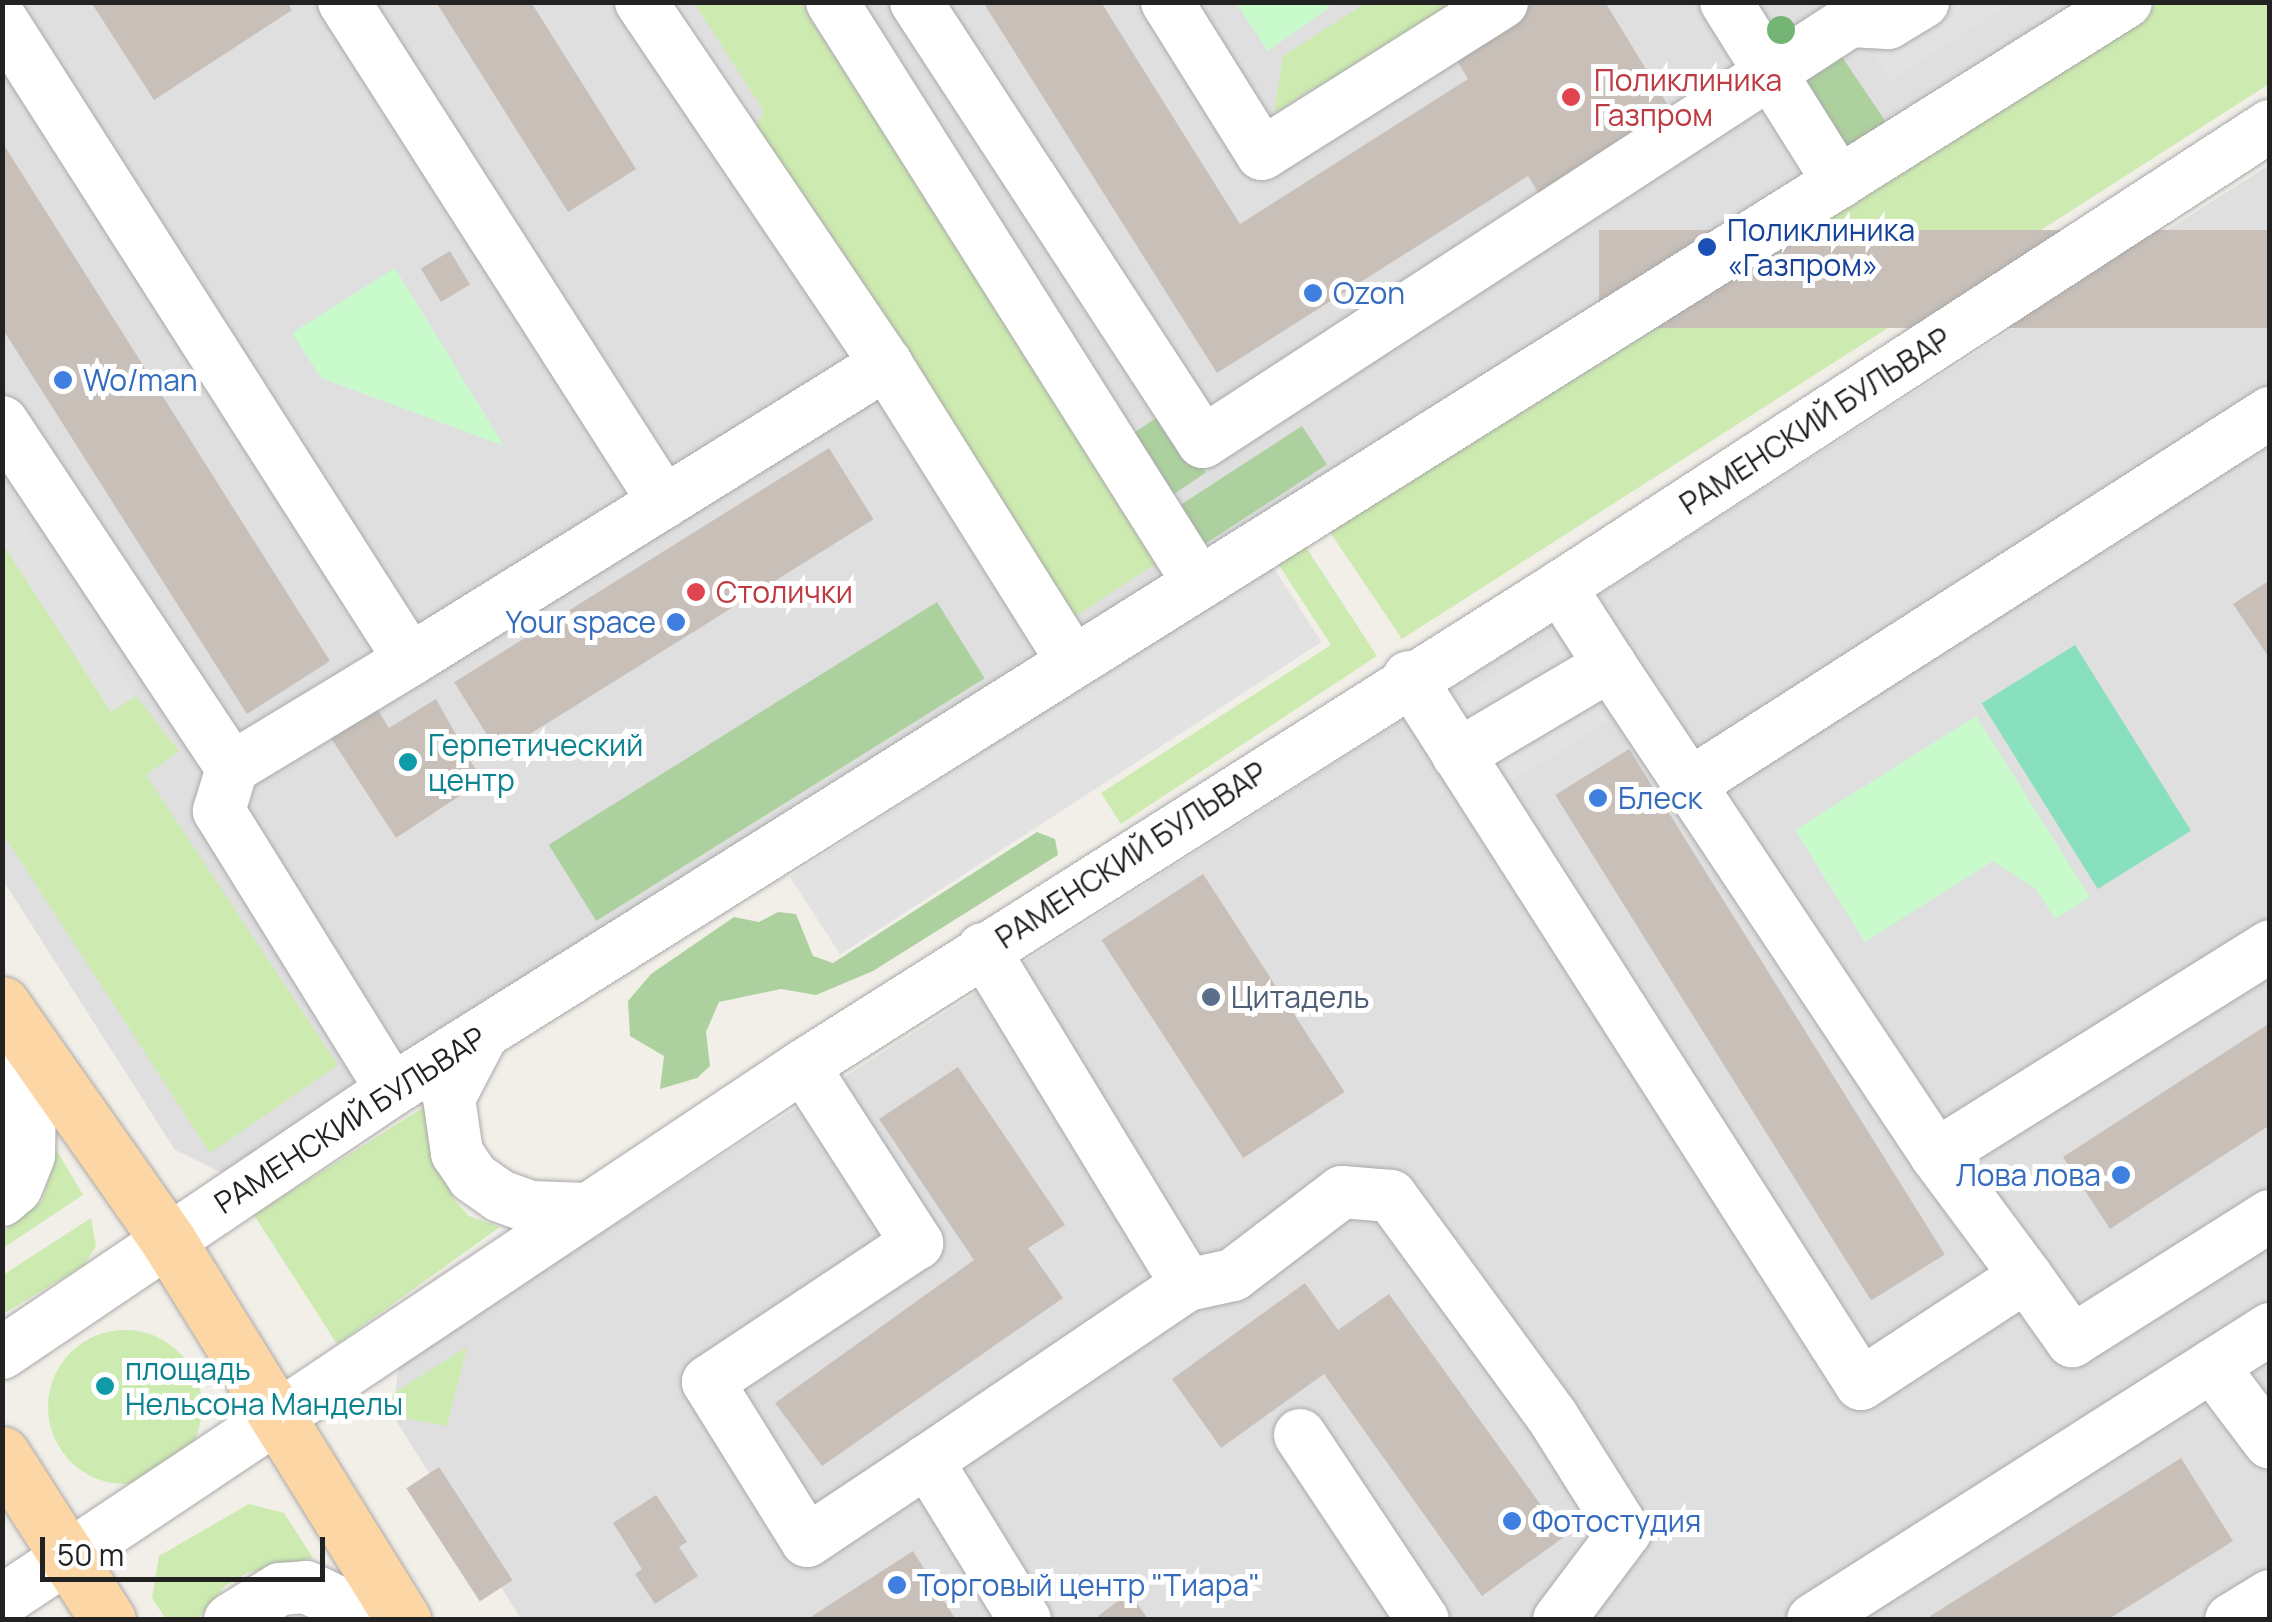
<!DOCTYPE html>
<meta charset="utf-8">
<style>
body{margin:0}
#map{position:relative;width:2272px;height:1622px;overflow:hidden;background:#f2efe9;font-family:Manrope,sans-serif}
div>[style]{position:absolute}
.residential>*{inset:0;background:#e0dfdf}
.grass>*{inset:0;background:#cdebb0}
.round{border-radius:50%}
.forest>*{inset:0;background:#add19e;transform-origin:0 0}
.park>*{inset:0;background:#c8facc}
.pitch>*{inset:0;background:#88e0be;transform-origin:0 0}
.parking>*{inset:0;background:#e2e2e2;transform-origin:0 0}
.building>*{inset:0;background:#c7bfb8;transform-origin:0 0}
.roads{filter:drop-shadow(0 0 2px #a9a9a9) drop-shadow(0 0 2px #a9a9a9)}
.minor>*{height:52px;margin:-26px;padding:0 26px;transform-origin:26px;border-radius:26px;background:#fff}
.major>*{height:55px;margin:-27.5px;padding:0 27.5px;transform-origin:27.5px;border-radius:27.5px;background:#fcd6a4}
.trees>*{width:28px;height:28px;margin:-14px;border-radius:50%;background:#74b475}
.dots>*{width:28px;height:28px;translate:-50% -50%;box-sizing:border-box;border:5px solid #fff;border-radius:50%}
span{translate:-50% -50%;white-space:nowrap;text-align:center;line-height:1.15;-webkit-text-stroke:10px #fff;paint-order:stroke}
.health-label{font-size:30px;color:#be3a42}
.left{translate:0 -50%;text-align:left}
.transit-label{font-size:30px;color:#164399}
.shop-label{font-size:30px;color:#366cbe}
.right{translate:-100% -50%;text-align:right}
.street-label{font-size:30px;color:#222}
.culture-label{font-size:30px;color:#0d838f}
.service-label{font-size:30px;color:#4e5e75}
.frame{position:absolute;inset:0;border:5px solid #222;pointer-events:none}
.scale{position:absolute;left:40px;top:1537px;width:285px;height:45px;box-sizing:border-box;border:5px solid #222;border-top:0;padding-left:12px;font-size:30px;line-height:35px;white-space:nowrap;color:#222;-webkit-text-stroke:8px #fff;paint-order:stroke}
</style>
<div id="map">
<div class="residential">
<div style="clip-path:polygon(3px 3px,2083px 3px,239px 1169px,220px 1172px,175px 1150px,3px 880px)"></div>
<div style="clip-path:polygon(2269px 165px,2269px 1619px,521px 1619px,393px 1416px,399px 1362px)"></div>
</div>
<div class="grass">
<div style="clip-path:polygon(694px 3px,800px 3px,1160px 561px,1062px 625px,749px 141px,764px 111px)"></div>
<div style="clip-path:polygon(1366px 3px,1475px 3px,1322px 101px,1313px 88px,1274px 113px,1283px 56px)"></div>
<div style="clip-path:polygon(2160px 3px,2269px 3px,2269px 84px,1402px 639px,1323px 522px)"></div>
<div style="clip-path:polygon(1298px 535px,1377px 656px,1121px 824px,1101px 793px,1331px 645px,1271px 553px)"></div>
<div style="clip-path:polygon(2px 543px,111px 711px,136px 696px,179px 751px,146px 775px,338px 1065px,210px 1153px,3px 834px)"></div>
<div style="clip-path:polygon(438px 1098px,433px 1153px,455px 1201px,469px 1216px,500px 1227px,337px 1344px,254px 1215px)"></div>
<div style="clip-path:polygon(57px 1151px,83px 1195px,3px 1248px,3px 1232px,42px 1201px)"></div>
<div style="clip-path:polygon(91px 1218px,96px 1246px,84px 1265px,3px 1314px,3px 1275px)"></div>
<div class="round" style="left:48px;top:1330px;width:154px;height:154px"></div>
<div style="clip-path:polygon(467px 1347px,447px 1426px,365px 1411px)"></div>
<div style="clip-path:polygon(249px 1504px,284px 1513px,313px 1558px,247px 1573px,225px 1586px,198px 1619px,166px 1619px,152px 1598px,159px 1556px)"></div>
</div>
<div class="forest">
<div style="left:1828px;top:36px;width:103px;height:67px;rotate:56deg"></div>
<div style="left:1165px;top:412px;width:73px;height:57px;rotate:56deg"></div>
<div style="left:1302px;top:426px;width:46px;height:166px;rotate:57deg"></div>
<div style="left:937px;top:602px;width:90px;height:458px;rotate:58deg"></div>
<div style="clip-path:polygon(1037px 832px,1055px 839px,1058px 855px,873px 971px,816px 995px,781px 989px,719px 1002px,706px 1032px,710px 1066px,697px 1078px,660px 1089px,664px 1056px,630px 1036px,628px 1001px,651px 974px,734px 917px,759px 922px,778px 912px,796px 914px,813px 956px,833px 963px)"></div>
</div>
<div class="park">
<div style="clip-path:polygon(1236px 3px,1325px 3px,1329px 8px,1268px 51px)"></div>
<div style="clip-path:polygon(395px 268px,504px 446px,321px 378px,292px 333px)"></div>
<div style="clip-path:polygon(1976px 716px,2090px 897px,2055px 919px,2036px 889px,1993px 861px,1865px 942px,1795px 830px)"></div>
</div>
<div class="pitch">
<div style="left:2075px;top:645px;width:219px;height:110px;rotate:58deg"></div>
</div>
<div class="parking">
<div style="clip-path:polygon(657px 3px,680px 3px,752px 110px,741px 129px)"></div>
<div style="clip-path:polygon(1864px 3px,2010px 3px,1892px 81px,1850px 21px)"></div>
<div style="clip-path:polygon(3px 489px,136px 696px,111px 712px,3px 543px)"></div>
<div style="left:1271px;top:564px;width:93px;height:574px;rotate:57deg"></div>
<div style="left:1556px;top:637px;width:99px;height:121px;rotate:58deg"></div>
</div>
<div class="building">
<div style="clip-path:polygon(91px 2px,287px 2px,292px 10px,154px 100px)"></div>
<div style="clip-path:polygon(436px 2px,531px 2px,636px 169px,568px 212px)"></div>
<div style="clip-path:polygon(983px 2px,1101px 2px,1240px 224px,1468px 79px,1453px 54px,1536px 2px,1605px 2px,1674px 115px,1541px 197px,1528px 176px,1217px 373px)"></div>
<div style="clip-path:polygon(2px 142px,330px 661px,247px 714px,2px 328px)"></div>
<div style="left:2270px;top:230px;width:98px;height:671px;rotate:90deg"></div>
<div style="left:450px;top:251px;width:39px;height:34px;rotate:59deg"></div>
<div style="left:829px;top:448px;width:84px;height:442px;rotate:58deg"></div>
<div style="clip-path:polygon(2270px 580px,2270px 659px,2233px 604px)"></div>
<div style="clip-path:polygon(436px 699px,482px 781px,396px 838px,329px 735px,374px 704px,389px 728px)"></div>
<div style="left:1629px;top:749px;width:596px;height:87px;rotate:58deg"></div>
<div style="left:1203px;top:874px;width:260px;height:121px;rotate:57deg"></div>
<div style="clip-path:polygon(2270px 1023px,2270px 1125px,2110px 1229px,2063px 1157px)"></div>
<div style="clip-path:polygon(958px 1067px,1065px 1225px,1028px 1248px,1063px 1298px,822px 1466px,775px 1403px,974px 1260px,879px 1119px)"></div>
<div style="clip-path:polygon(1305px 1283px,1338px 1330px,1389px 1294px,1564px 1537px,1482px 1596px,1324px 1374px,1221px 1448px,1172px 1379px)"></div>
<div style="clip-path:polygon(2181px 1458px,2233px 1541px,2107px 1620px,1924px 1620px)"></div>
<div style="left:439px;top:1467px;width:135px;height:39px;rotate:57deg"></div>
<div style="clip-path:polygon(656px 1495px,687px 1542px,679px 1547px,698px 1576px,655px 1604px,635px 1574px,642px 1569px,613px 1523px)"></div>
<div style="clip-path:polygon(913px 1551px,956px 1620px,806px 1620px)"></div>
<div style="clip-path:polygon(1129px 1593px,1149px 1620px,1101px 1620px,1098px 1616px)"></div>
</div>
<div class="roads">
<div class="minor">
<div style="left:344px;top:2px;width:594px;rotate:57.38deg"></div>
<div style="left:641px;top:2px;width:437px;rotate:55.9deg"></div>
<div style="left:886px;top:364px;width:352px;rotate:57.9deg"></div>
<div style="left:832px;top:2px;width:687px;rotate:57.72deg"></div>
<div style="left:916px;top:2px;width:525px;rotate:56.88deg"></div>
<div style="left:1203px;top:442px;width:772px;rotate:-33.05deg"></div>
<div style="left:1850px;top:21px;width:38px;rotate:3deg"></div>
<div style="left:1888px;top:23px;width:41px;rotate:-31deg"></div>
<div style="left:1167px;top:2px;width:179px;rotate:58deg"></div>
<div style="left:1262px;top:154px;width:284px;rotate:-32.3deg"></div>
<div style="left:1726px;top:2px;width:213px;rotate:57.9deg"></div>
<div style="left:2px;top:21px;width:758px;rotate:57.44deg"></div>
<div style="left:410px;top:660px;width:208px;rotate:148.8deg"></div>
<div style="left:2px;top:422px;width:415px;rotate:56.4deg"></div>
<div style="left:232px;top:768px;width:45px;rotate:106.8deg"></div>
<div style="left:219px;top:811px;width:328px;rotate:58.2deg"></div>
<div style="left:1560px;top:587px;width:93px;rotate:57.3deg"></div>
<div style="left:410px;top:660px;width:561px;rotate:-31.88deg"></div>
<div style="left:1409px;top:677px;width:839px;rotate:57.41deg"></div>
<div style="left:1861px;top:1384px;width:197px;rotate:-33.2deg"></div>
<div style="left:2026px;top:1276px;width:80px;rotate:54.7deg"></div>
<div style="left:2072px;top:1341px;width:234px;rotate:-32.3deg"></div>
<div style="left:1458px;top:755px;width:177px;rotate:-30.6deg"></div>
<div style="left:1610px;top:665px;width:589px;rotate:56.36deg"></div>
<div style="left:1936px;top:1155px;width:151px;rotate:53.4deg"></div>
<div style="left:1690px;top:784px;width:689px;rotate:-32.61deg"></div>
<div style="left:983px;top:949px;width:393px;rotate:58.7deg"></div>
<div style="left:1187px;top:1285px;width:47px;rotate:-12.3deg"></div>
<div style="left:1233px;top:1275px;width:137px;rotate:-37.3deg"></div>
<div style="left:1342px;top:1192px;width:49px;rotate:4.7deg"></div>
<div style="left:1391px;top:1196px;width:273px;rotate:53.8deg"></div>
<div style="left:1552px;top:1416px;width:137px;rotate:57.8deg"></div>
<div style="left:1625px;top:1532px;width:110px;rotate:126.9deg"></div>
<div style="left:482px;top:1035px;width:71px;rotate:117.6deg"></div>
<div style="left:449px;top:1098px;width:56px;rotate:81.7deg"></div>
<div style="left:457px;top:1153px;width:29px;rotate:56deg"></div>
<div style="left:473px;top:1177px;width:33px;rotate:35deg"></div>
<div style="left:500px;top:1196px;width:33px;rotate:20deg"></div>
<div style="left:531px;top:1207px;width:56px;rotate:2deg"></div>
<div style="left:803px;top:1066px;width:211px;rotate:57.2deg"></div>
<div style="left:917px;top:1243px;width:251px;rotate:146.4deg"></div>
<div style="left:708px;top:1382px;width:187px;rotate:58.1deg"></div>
<div style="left:807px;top:1541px;width:144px;rotate:-33.7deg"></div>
<div style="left:1936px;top:1155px;width:394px;rotate:-32deg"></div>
<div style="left:2px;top:1200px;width:18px;rotate:-41deg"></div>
<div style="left:16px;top:1188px;width:35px;rotate:-68deg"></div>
<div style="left:29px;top:1155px;width:56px;rotate:-89deg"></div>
<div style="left:30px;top:1099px;width:84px;rotate:-106.7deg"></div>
<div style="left:2px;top:1353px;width:470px;rotate:-34deg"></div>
<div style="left:392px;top:1090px;width:2047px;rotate:-32.11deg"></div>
<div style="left:2212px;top:1366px;width:96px;rotate:53deg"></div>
<div style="left:1300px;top:1435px;width:222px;rotate:56.4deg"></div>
<div style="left:2px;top:1601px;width:963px;rotate:-33.74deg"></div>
<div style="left:803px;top:1066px;width:896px;rotate:-32.32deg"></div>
<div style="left:1560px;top:587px;width:847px;rotate:-33deg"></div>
<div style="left:230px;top:1620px;width:59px;rotate:-31.8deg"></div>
<div style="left:280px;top:1589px;width:26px;rotate:-4deg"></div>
<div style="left:306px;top:1587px;width:76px;rotate:25.6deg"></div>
<div style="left:1025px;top:1620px;width:187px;rotate:-121.6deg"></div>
<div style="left:927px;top:1461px;width:314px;rotate:-34.1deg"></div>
<div style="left:1813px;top:1620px;width:542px;rotate:-32.49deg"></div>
<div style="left:2231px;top:1620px;width:46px;rotate:-31.6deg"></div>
</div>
<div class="major">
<div style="left:2px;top:1004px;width:291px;rotate:54.9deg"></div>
<div style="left:169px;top:1242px;width:445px;rotate:58.2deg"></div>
<div style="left:2px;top:1454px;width:197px;rotate:57.4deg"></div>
</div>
</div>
<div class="trees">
<div style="left:1781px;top:30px"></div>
</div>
<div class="dots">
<div style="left:1571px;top:97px;background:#e0444e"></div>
<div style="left:1707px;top:247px;background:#1a4fb4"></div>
<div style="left:1313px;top:293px;background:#3f7fe0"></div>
<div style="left:63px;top:380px;background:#3f7fe0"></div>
<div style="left:696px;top:592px;background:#e0444e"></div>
<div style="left:676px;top:622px;background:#3f7fe0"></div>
<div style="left:408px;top:762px;background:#0f9aa8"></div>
<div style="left:1598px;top:798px;background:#3f7fe0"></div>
<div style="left:1211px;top:997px;background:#5c6f8a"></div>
<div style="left:2121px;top:1175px;background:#3f7fe0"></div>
<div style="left:105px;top:1386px;background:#0f9aa8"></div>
<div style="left:1512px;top:1521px;background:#3f7fe0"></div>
<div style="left:897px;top:1585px;background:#3f7fe0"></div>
</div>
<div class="health-label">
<span class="left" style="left:1594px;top:97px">Поликлиника<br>Газпром</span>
<span class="left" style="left:716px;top:592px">Столички</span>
</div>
<div class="transit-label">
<span class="left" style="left:1727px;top:247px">Поликлиника<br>«Газпром»</span>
</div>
<div class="shop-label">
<span class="left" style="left:1333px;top:293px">Ozon</span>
<span class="left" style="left:83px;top:380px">Wo/man</span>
<span class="right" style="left:656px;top:622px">Your space</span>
<span class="left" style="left:1618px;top:798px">Блеск</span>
<span class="right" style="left:2101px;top:1175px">Лова лова</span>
<span class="left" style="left:1532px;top:1521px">Фотостудия</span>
<span class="left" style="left:917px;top:1585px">Торговый центр "Тиара"</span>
</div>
<div class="street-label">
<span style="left:1815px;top:421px;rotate:-33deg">РАМЕНСКИЙ БУЛЬВАР</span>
<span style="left:1131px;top:855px;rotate:-33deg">РАМЕНСКИЙ БУЛЬВАР</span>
<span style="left:350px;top:1120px;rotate:-33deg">РАМЕНСКИЙ БУЛЬВАР</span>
</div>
<div class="culture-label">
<span class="left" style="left:428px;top:762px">Герпетический<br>центр</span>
<span class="left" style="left:125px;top:1386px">площадь<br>Нельсона Манделы</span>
</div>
<div class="service-label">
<span class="left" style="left:1231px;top:997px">Цитадель</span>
</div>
<div class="frame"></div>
<div class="scale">50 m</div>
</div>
